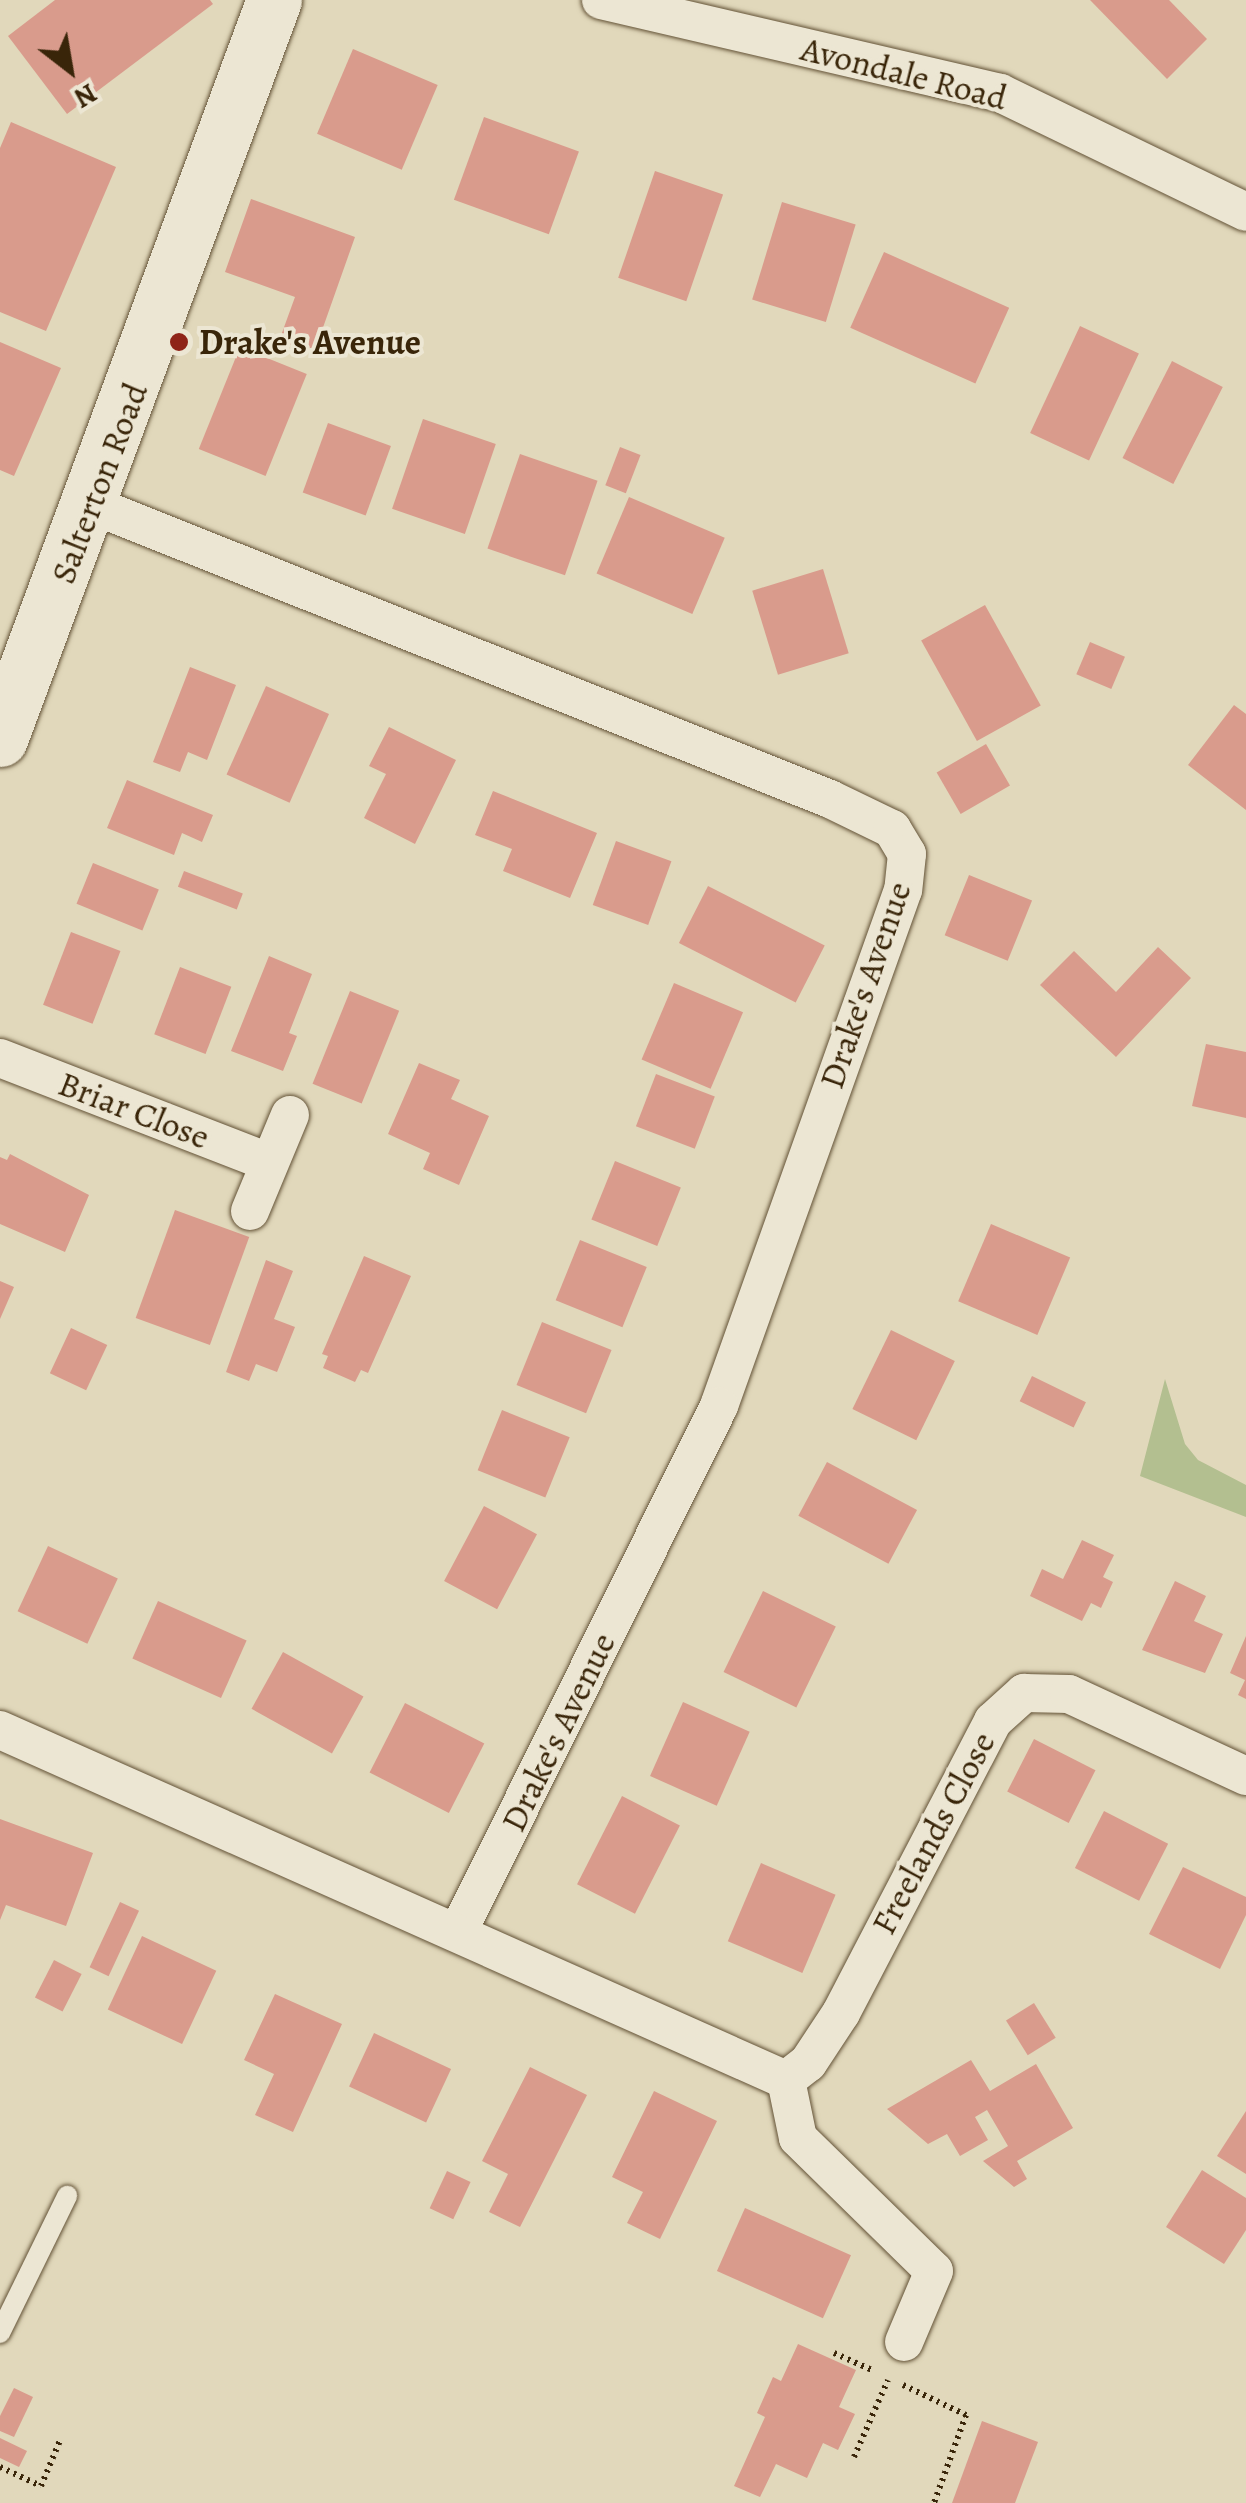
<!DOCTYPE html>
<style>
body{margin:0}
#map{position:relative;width:1246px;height:2503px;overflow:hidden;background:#e1d8bb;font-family:Alegreya,serif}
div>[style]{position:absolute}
.green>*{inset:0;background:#b3bf90}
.building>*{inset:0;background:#d99b8c;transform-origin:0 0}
.path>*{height:6px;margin-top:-3px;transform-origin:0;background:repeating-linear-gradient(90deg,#392509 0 2.5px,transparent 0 7.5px)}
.roads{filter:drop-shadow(0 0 2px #635236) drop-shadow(0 0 2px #635236)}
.service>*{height:20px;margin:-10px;padding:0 10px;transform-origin:10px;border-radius:10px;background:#ece6d3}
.minor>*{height:38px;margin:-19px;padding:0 19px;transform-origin:19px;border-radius:19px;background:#ece6d3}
.secondary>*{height:55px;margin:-27.5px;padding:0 27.5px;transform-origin:27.5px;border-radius:27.5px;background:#ece6d3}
.dots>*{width:28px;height:28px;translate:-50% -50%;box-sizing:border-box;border:5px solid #ece6d3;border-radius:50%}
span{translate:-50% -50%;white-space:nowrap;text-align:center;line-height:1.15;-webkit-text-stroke:8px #ece6d3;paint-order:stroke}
.street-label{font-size:35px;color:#392509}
.poi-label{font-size:35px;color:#392509;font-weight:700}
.left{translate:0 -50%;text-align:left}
.north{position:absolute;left:20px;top:20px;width:100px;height:100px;-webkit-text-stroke:8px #ece6d3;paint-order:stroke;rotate:149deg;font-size:28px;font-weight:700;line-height:40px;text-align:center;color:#392509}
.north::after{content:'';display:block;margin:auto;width:35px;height:45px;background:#392509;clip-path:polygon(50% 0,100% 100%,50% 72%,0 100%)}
</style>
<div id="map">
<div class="green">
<div style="clip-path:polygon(1165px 1379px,1185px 1444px,1198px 1460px,1246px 1485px,1246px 1517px,1140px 1476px)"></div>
</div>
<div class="building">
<div style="clip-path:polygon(55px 0,210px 0,213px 4px,67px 114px,8px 36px)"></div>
<div style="clip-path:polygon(1090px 0,1169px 0,1207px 39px,1167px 79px)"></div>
<div style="left:353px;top:49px;width:92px;height:92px;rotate:23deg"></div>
<div style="left:484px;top:117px;width:101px;height:88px;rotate:20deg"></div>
<div style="clip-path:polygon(11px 122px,116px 167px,46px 331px,0 312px,0 148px)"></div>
<div style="left:655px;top:171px;width:72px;height:113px;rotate:19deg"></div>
<div style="clip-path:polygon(251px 199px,355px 237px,314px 353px,279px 341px,295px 297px,225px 272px)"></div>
<div style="left:782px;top:202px;width:77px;height:102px;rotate:17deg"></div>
<div style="left:884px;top:252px;width:137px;height:83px;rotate:24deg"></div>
<div style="left:1080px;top:326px;width:65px;height:118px;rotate:25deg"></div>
<div style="clip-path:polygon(0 342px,61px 368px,14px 476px,0 470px)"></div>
<div style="left:240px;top:347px;width:72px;height:110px;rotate:22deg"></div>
<div style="left:1172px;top:361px;width:57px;height:109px;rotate:27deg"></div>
<div style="left:423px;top:419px;width:77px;height:95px;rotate:19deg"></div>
<div style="left:328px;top:423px;width:67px;height:74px;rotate:20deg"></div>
<div style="left:620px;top:447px;width:22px;height:41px;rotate:21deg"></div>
<div style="left:520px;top:454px;width:82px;height:100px;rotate:19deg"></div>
<div style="left:629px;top:497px;width:104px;height:83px;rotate:23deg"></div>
<div style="left:823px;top:569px;width:88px;height:74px;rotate:73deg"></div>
<div style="left:985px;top:605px;width:115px;height:73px;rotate:61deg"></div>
<div style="left:1090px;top:642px;width:38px;height:35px;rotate:23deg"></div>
<div style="clip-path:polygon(190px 667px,236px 685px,207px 760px,188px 752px,180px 772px,153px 762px)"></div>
<div style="left:266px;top:686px;width:69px;height:97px;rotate:24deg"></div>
<div style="clip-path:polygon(1234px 705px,1246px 714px,1246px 810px,1188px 765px)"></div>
<div style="clip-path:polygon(389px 727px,456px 760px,415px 844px,364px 818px,386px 774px,369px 766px)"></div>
<div style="left:986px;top:744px;width:48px;height:57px;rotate:60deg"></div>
<div style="clip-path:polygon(127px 780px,213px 815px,202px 842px,182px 833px,174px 855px,107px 828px)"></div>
<div style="clip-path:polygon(493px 791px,597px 833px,570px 898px,503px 871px,512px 849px,475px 835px)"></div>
<div style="left:616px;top:841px;width:59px;height:68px;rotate:20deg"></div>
<div style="left:93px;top:863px;width:71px;height:44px;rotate:22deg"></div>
<div style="left:184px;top:871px;width:63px;height:17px;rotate:21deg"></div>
<div style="left:969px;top:875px;width:68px;height:65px;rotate:22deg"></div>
<div style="left:708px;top:886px;width:131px;height:64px;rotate:27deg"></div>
<div style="left:71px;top:932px;width:53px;height:78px;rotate:21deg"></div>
<div style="clip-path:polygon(1158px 947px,1191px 978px,1116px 1057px,1040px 985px,1074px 951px,1116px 992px)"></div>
<div style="clip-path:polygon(269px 956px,312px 974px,289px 1033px,297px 1036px,283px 1071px,231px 1051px)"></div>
<div style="left:180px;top:967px;width:55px;height:72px;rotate:21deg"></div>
<div style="left:674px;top:983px;width:75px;height:83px;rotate:23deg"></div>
<div style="left:350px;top:991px;width:53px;height:100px;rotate:22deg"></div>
<div style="clip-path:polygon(1206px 1044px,1246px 1052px,1246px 1118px,1192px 1106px)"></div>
<div style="clip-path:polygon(419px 1063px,460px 1080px,451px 1099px,489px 1116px,459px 1185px,423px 1169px,430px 1153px,388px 1134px)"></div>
<div style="left:656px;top:1074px;width:63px;height:56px;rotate:21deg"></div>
<div style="clip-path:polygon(10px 1154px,89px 1195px,65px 1252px,0 1224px,0 1157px,7px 1160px)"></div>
<div style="left:615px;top:1161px;width:71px;height:63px;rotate:22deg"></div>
<div style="left:175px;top:1210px;width:79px;height:115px;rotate:20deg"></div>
<div style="left:991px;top:1224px;width:86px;height:84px;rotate:23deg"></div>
<div style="left:580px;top:1240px;width:72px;height:65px;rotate:22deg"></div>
<div style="clip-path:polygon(364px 1256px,411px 1276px,368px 1373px,361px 1370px,355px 1382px,323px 1368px,328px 1356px,322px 1354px)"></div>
<div style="clip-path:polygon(266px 1260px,293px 1271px,274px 1319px,295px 1327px,277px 1372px,256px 1364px,249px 1381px,226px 1372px)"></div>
<div style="clip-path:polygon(0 1281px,14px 1287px,0 1319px)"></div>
<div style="left:542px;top:1322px;width:75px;height:68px;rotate:22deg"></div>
<div style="left:71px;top:1328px;width:40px;height:50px;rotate:25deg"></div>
<div style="left:891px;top:1330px;width:71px;height:88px;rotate:26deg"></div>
<div style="left:1032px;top:1376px;width:60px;height:28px;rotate:26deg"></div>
<div style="left:502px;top:1410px;width:73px;height:65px;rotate:22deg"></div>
<div style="left:827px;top:1462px;width:102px;height:61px;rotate:28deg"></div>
<div style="left:484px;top:1506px;width:60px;height:85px;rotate:28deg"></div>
<div style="clip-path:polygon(1082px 1540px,1114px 1555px,1103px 1577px,1113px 1582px,1101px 1608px,1091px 1603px,1082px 1621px,1030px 1596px,1042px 1569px,1063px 1579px)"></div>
<div style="left:48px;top:1546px;width:77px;height:72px;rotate:25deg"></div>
<div style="clip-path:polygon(1175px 1581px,1206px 1596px,1194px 1621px,1223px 1634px,1205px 1673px,1142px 1650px)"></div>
<div style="left:763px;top:1591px;width:81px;height:90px;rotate:26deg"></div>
<div style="left:158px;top:1601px;width:97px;height:63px;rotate:24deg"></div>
<div style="clip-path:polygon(1246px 1636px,1246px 1699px,1238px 1695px,1245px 1680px,1230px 1673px)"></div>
<div style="left:283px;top:1652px;width:92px;height:65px;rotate:29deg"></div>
<div style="left:683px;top:1702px;width:73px;height:81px;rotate:24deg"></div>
<div style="left:405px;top:1703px;width:89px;height:78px;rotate:27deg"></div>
<div style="left:1034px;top:1739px;width:69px;height:59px;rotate:27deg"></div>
<div style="left:622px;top:1796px;width:65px;height:99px;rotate:27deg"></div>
<div style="left:1104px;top:1811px;width:72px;height:64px;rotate:27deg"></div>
<div style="clip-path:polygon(0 1819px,93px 1853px,66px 1926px,6px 1905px,0 1920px)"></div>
<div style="left:761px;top:1863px;width:81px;height:85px;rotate:23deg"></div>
<div style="clip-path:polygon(1183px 1867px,1246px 1897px,1246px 1915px,1220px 1969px,1149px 1934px)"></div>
<div style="left:120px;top:1902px;width:21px;height:72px;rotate:25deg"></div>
<div style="left:142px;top:1936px;width:82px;height:81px;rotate:25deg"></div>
<div style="left:54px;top:1960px;width:31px;height:42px;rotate:27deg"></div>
<div style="clip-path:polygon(275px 1994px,342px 2024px,293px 2132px,255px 2115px,274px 2074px,244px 2060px)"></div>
<div style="left:1034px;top:2003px;width:41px;height:33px;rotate:58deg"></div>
<div style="left:374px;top:2033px;width:85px;height:59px;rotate:25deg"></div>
<div style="clip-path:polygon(971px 2060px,990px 2091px,1036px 2064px,1073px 2128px,1017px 2161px,1027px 2179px,1014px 2187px,983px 2161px,1008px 2146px,987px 2110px,975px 2117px,988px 2140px,960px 2156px,947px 2134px,928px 2144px,887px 2109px)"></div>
<div style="clip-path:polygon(530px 2067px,587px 2095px,520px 2227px,489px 2212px,508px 2174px,482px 2161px)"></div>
<div style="clip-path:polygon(654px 2091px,717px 2121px,660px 2239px,627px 2223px,643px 2192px,612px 2177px)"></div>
<div style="clip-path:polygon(1246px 2111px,1246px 2174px,1217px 2156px)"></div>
<div style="clip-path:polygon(1202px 2170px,1246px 2198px,1246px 2230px,1224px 2264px,1166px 2227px)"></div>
<div style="left:447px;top:2171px;width:26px;height:41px;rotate:25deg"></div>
<div style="left:745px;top:2208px;width:116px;height:69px;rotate:24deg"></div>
<div style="clip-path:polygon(798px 2344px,856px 2370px,839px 2407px,855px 2414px,838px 2450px,823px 2443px,807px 2478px,776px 2464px,760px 2497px,734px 2486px,765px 2417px,757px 2413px,773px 2377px,781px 2381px)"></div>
<div style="clip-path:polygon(14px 2388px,33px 2397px,14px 2437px,0 2431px,0 2416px)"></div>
<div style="clip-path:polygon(982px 2421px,1038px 2442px,1015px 2503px,952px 2503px)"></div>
<div style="clip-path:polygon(0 2438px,27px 2451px,19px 2467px,0 2458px)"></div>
</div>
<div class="path">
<div style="left:834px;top:2353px;width:44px;rotate:24.2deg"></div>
<div style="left:903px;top:2385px;width:70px;rotate:25.5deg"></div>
<div style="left:966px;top:2415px;width:94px;rotate:110deg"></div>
<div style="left:854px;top:2457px;width:84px;rotate:-66.2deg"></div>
<div style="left:0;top:2467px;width:45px;rotate:24.9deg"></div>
<div style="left:41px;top:2486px;width:52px;rotate:-67.4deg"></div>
</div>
<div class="roads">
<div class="service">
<div style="left:0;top:2333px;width:153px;rotate:-63.9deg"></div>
</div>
<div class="minor">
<div style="left:601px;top:0;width:410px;rotate:13.1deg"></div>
<div style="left:1000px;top:93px;width:273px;rotate:25.8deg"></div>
<div style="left:92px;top:505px;width:794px;rotate:21.72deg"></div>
<div style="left:830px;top:799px;width:69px;rotate:25.8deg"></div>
<div style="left:892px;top:829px;width:29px;rotate:59deg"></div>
<div style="left:907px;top:854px;width:36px;rotate:96deg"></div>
<div style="left:903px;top:890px;width:548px;rotate:109.63deg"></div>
<div style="left:719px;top:1406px;width:585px;rotate:116.39deg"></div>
<div style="left:0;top:1058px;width:287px;rotate:21.2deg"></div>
<div style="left:250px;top:1211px;width:104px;rotate:-67.4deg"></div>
<div style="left:0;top:1730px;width:860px;rotate:24deg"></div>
<div style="left:786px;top:2080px;width:28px;rotate:-38deg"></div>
<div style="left:808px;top:2063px;width:60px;rotate:-56.6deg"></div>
<div style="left:841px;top:2013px;width:329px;rotate:-62.5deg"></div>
<div style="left:993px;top:1721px;width:42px;rotate:-42.1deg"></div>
<div style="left:1024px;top:1693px;width:45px;rotate:1.3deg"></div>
<div style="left:1069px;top:1694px;width:195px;rotate:24.9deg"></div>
<div style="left:786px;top:2080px;width:59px;rotate:78.3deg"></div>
<div style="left:798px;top:2138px;width:190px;rotate:44.4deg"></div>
<div style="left:934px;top:2271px;width:77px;rotate:112.9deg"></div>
</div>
<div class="secondary">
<div style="left:0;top:739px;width:788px;rotate:-69.66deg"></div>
</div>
</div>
<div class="dots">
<div style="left:179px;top:342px;background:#8f2418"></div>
</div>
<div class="street-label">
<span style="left:904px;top:73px;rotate:14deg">Avondale Road</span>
<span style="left:99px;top:483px;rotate:-69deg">Salterton Road</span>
<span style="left:865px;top:985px;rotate:-71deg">Drake's Avenue</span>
<span style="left:134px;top:1110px;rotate:21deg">Briar Close</span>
<span style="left:558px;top:1732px;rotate:-64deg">Drake's Avenue</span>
<span style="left:933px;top:1833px;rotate:-62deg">Freelands Close</span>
</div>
<div class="poi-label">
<span class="left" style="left:199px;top:342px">Drake's Avenue</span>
</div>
<div class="north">N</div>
</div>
